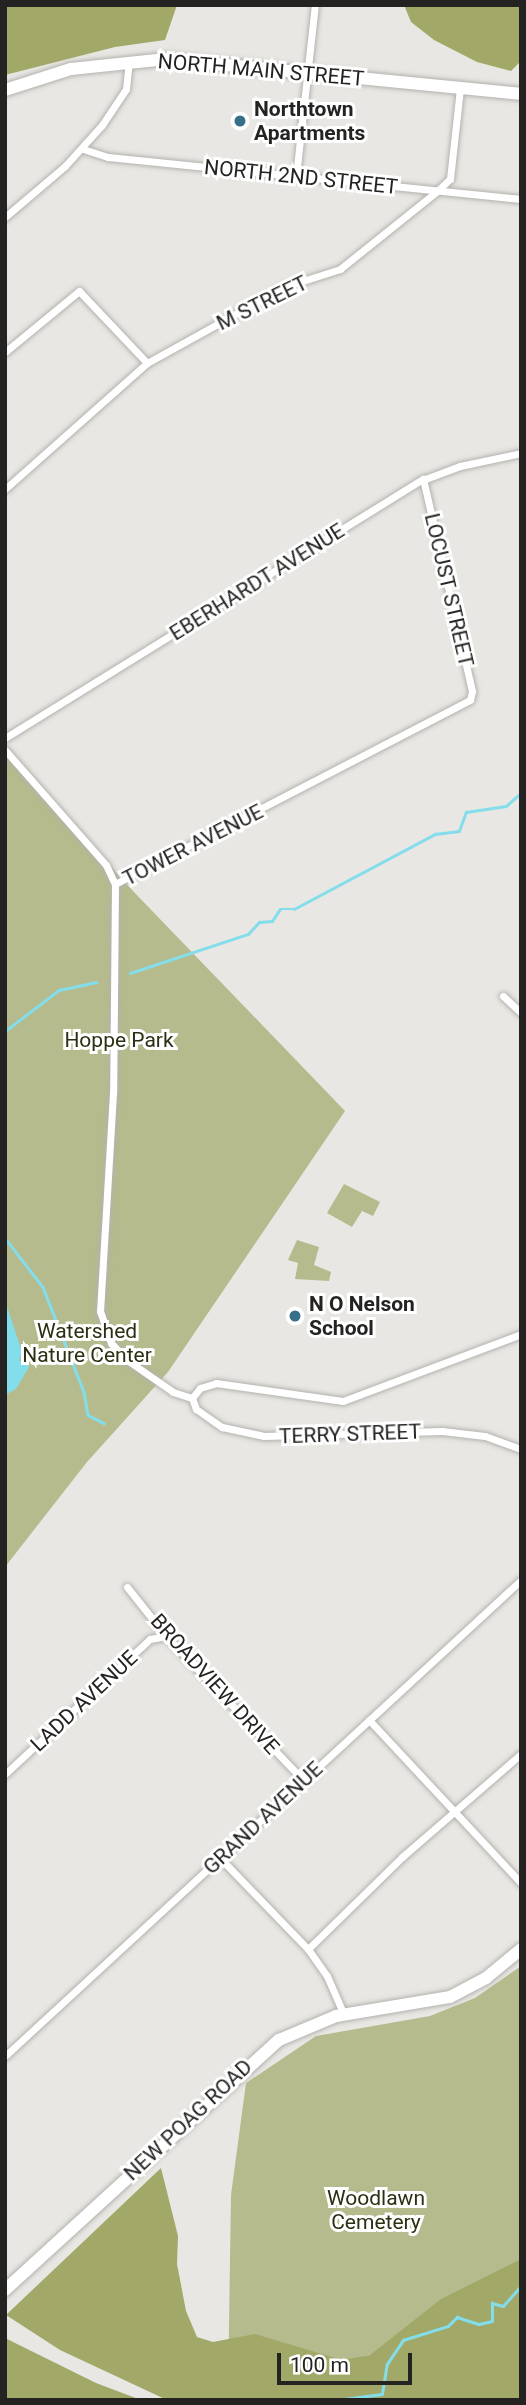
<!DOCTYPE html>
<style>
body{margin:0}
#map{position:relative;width:526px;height:2405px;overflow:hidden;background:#e9e7e3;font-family:Roboto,sans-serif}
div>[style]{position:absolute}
.green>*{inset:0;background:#b6bb8d}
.forest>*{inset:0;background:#a2a867}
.water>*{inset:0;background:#84ddeb}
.stream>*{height:2.5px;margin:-1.25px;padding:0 1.25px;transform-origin:1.25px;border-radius:1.25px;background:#84ddeb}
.roads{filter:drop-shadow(0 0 2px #b4b2ae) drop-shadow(0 0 2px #b4b2ae)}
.street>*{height:7px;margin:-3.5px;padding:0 3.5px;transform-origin:3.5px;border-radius:3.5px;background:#fff}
.primary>*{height:12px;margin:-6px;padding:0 6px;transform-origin:6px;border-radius:6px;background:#fff}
.dots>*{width:19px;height:19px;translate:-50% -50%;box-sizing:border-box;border:4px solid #fff;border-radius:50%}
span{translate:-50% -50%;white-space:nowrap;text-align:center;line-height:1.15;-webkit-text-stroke:6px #fff;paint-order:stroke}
.street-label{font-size:21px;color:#242322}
.poi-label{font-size:21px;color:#242322;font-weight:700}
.left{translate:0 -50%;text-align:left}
.park-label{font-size:21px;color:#2d2f12}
.frame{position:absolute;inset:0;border:7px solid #242322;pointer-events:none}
.scale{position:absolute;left:277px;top:2353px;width:135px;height:32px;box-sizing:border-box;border:4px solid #242322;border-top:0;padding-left:9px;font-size:21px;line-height:24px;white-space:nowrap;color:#242322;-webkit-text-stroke:5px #fff;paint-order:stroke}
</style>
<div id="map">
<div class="green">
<div style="clip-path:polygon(5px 750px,132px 890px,345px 1111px,168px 1372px,87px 1462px,5px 1567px)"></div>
<div style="clip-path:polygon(344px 1184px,380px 1202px,373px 1216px,362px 1211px,352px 1227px,327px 1213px)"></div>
<div style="clip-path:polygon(297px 1240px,319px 1247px,314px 1265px,331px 1272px,329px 1281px,295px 1279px,298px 1263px,288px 1260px)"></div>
<div style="clip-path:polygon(521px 1966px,521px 2278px,484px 2324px,228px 2393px,231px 2195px,246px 2083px,316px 2036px,430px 2016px,475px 1998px)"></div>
</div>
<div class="forest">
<div style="clip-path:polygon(5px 5px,177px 5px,165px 40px,115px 47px,5px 75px)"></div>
<div style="clip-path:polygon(404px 5px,521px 5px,521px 61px,511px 71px,477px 62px,434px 40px,411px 22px)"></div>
<div style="clip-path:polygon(161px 2168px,178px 2236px,177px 2264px,186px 2311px,197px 2337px,213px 2342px,255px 2334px,342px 2360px,370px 2355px,441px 2299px,521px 2259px,521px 2400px,167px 2400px,60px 2350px,6px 2315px)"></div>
<div style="clip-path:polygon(5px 2338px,96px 2383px,141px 2400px,5px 2400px)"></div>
</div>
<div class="water">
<div style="clip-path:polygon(5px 1300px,22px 1352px,19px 1361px,27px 1361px,29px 1367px,16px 1389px,5px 1395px)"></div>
</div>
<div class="stream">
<div style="left:130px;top:973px;width:124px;rotate:-18.3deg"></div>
<div style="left:248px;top:934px;width:16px;rotate:-47deg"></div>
<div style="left:259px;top:922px;width:13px;rotate:-4deg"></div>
<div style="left:272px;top:921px;width:14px;rotate:-56deg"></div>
<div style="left:280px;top:909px;width:14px"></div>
<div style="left:294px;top:909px;width:160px;rotate:-28deg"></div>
<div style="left:435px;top:834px;width:24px;rotate:-7deg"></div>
<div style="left:459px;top:831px;width:20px;rotate:-70deg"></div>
<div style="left:466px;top:812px;width:40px;rotate:-8.5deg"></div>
<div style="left:506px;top:806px;width:20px;rotate:-41deg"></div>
<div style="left:5px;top:1031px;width:68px;rotate:-37.2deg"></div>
<div style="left:59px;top:990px;width:38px;rotate:-12deg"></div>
<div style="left:5px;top:1238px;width:62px;rotate:52.2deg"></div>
<div style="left:43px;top:1287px;width:113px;rotate:68.7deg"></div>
<div style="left:84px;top:1392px;width:23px;rotate:80deg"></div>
<div style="left:88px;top:1415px;width:18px;rotate:27deg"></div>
<div style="left:336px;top:2400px;width:46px;rotate:-7.4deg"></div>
<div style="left:382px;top:2394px;width:30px;rotate:-81deg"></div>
<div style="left:387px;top:2364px;width:29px;rotate:-56deg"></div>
<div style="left:403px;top:2340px;width:47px;rotate:-17.3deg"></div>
<div style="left:448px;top:2326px;width:13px;rotate:-45deg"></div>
<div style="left:457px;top:2317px;width:23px;rotate:18deg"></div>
<div style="left:479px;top:2324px;width:13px;rotate:-13deg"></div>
<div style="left:492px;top:2321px;width:18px;rotate:-90deg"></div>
<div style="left:492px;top:2303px;width:11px;rotate:15deg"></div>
<div style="left:503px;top:2306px;width:27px;rotate:-48deg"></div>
</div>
<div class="roads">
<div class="street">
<div style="left:83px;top:149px;width:26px;rotate:18deg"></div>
<div style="left:108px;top:157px;width:415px;rotate:5.8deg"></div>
<div style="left:296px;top:176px;width:172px;rotate:-83.7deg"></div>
<div style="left:5px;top:217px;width:79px;rotate:-40.4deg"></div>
<div style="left:65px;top:166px;width:55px;rotate:-47.9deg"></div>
<div style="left:102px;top:125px;width:43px;rotate:-56.3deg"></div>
<div style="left:126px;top:89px;width:28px;rotate:-84deg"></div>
<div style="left:5px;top:352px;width:96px;rotate:-39.5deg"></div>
<div style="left:79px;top:291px;width:99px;rotate:46.6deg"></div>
<div style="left:5px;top:489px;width:190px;rotate:-41.6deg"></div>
<div style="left:147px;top:363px;width:157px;rotate:-29deg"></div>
<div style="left:284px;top:287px;width:59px;rotate:-17.8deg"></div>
<div style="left:340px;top:269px;width:123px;rotate:-38.7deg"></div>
<div style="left:436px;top:192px;width:19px;rotate:-43deg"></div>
<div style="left:450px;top:179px;width:92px;rotate:-83.7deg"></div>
<div style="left:5px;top:738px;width:488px;rotate:-31.8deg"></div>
<div style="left:420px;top:481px;width:43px;rotate:-20.6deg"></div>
<div style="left:460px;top:466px;width:62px;rotate:-12deg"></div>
<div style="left:5px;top:750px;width:153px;rotate:48.7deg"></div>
<div style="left:106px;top:865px;width:21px;rotate:65deg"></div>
<div style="left:115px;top:884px;width:209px;rotate:90.5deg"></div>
<div style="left:113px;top:1093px;width:218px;rotate:93.4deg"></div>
<div style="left:100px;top:1311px;width:34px;rotate:71deg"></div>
<div style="left:111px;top:1343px;width:23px;rotate:47deg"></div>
<div style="left:127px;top:1360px;width:56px;rotate:34.8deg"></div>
<div style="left:173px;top:1392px;width:20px;rotate:18deg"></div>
<div style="left:115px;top:884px;width:400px;rotate:-27.4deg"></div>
<div style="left:470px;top:700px;width:9px;rotate:-77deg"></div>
<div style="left:472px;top:691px;width:218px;rotate:-103deg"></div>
<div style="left:503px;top:996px;width:25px;rotate:43deg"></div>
<div style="left:192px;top:1398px;width:13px;rotate:-51deg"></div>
<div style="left:200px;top:1388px;width:17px;rotate:-17deg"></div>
<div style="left:216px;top:1383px;width:128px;rotate:8.1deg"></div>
<div style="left:343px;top:1401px;width:190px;rotate:-20.6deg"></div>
<div style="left:192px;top:1398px;width:12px;rotate:70deg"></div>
<div style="left:196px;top:1409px;width:32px;rotate:35deg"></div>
<div style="left:222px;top:1427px;width:43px;rotate:12.1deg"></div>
<div style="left:264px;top:1436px;width:178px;rotate:-1.6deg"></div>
<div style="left:442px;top:1431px;width:43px;rotate:6.6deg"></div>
<div style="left:485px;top:1436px;width:38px;rotate:20deg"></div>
<div style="left:127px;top:1587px;width:63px;rotate:51.5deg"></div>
<div style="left:166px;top:1636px;width:200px;rotate:46.4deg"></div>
<div style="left:369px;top:1720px;width:223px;rotate:47deg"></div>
<div style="left:5px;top:1774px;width:198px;rotate:-43deg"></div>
<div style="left:150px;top:1639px;width:16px;rotate:-11deg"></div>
<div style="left:220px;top:1858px;width:127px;rotate:46deg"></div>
<div style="left:308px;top:1949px;width:33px;rotate:55deg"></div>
<div style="left:327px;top:1976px;width:43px;rotate:66.4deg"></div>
<div style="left:308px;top:1949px;width:132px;rotate:-44.4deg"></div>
<div style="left:402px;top:1857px;width:157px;rotate:-40.9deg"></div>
<div style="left:5px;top:2056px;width:702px;rotate:-42.69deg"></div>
</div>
<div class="primary">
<div style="left:5px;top:90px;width:69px;rotate:-17.7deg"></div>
<div style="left:71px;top:69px;width:96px;rotate:-6deg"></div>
<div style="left:166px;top:59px;width:357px;rotate:5.6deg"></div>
<div style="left:5px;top:2290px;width:371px;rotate:-42.4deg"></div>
<div style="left:279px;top:2040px;width:62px;rotate:-22.8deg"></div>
<div style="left:336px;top:2016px;width:116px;rotate:-9.5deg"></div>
<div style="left:450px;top:1997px;width:41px;rotate:-27.8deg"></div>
<div style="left:486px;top:1978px;width:45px;rotate:-39.6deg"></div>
</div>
</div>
<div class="dots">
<div style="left:240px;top:121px;background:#366f88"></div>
<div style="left:295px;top:1316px;background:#366f88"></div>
</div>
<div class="street-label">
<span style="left:261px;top:70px;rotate:5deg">NORTH MAIN STREET</span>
<span style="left:301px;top:177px;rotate:6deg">NORTH 2ND STREET</span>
<span style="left:262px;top:303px;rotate:-26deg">M STREET</span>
<span style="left:257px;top:582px;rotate:-32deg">EBERHARDT AVENUE</span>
<span style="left:449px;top:590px;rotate:77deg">LOCUST STREET</span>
<span style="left:193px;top:845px;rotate:-27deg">TOWER AVENUE</span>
<span style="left:350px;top:1434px;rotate:-2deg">TERRY STREET</span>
<span style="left:215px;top:1684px;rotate:48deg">BROADVIEW DRIVE</span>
<span style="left:84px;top:1701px;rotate:-43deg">LADD AVENUE</span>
<span style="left:263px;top:1818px;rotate:-43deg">GRAND AVENUE</span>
<span style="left:188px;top:2120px;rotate:-43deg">NEW POAG ROAD</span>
</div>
<div class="poi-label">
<span class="left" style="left:254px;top:121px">Northtown<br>Apartments</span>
<span class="left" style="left:309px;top:1316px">N O Nelson<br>School</span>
</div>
<div class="park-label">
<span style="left:119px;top:1040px">Hoppe Park</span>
<span style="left:87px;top:1343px">Watershed<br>Nature Center</span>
<span style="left:376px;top:2210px">Woodlawn<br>Cemetery</span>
</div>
<div class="frame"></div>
<div class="scale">100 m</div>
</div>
